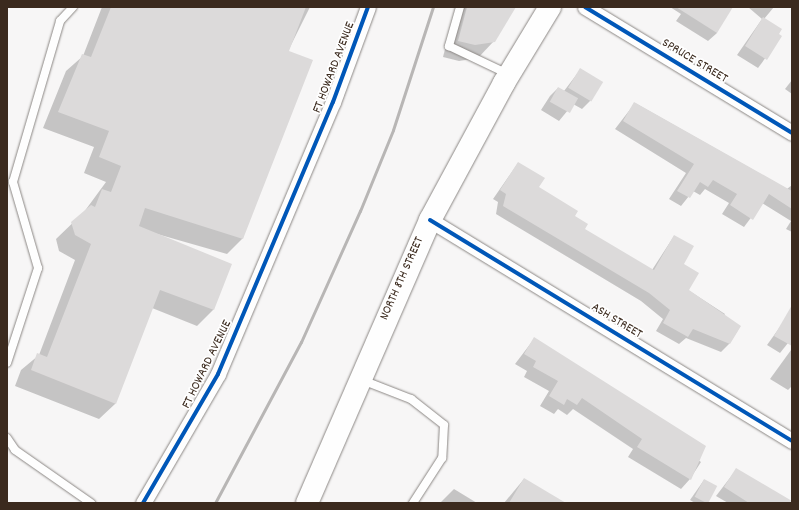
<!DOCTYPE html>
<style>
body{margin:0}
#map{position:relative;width:799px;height:510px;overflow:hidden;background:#f7f6f6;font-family:Dekko,sans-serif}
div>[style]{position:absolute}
.shadow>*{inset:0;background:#0003}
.building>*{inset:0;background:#dcdada;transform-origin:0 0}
.roads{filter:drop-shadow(0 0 1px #8b8784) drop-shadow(0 0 1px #8b8784)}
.lane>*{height:8px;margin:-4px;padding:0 4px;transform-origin:4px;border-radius:4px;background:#fefefe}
.street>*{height:15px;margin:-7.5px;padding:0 7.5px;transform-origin:7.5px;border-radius:7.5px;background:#fefefe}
.secondary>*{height:22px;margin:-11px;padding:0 11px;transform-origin:11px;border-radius:11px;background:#fefefe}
.rail>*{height:3px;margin:-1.5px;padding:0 1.5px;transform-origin:1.5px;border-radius:1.5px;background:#b8b6b5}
.cycleway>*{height:4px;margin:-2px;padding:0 2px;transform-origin:2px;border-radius:2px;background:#0057b8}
span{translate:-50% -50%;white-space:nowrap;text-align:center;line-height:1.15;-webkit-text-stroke:3.5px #fff;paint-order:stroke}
.street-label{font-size:13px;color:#3b2a1e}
.frame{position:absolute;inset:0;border:8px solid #3b2a1e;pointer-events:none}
</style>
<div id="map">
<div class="shadow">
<div style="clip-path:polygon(102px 7px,310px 7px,288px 51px,243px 238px,227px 254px,150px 232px,230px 264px,213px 310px,197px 326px,152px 308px,115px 404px,99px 419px,15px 386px,21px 370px,39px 355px,75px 260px,59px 251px,56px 239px,84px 212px,106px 182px,84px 173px,94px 147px,43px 128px,66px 71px,83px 56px)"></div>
<div style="clip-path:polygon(456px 7px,515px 7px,494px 41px,478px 58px,459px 61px,443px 57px)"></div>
<div style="clip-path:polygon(670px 7px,717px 7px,717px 33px,708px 41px,676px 21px,681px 14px)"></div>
<div style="clip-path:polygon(748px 7px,774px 7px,764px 19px,781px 37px,758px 68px,737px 55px,762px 19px)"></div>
<div style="clip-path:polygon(580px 70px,601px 82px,590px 101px,582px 109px,573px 104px,559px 121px,541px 110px,550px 96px,558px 88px,564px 91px)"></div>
<div style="clip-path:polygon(792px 80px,792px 94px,785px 89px)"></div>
<div style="clip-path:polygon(635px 103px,787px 189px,792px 185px,792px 232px,786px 229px,791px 221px,762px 203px,744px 227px,722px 214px,729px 203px,705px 189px,700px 195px,693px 191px,681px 206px,669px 199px,686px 173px,615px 129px)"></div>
<div style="clip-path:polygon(518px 163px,538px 187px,573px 216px,583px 230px,652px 270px,674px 236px,688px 290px,725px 314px,723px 317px,738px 330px,729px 344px,721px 352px,686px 338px,679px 344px,656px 331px,663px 319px,641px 301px,496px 214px,498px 202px,493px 199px)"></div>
<div style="clip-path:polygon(785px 320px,792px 324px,792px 338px,780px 353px,767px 345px)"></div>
<div style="clip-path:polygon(534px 339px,701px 462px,690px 479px,681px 489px,628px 457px,633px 449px,573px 409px,567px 415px,558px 409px,554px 414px,540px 406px,549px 391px,524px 377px,527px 371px,515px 364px)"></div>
<div style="clip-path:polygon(791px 350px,792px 386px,788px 390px,770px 379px)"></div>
<div style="clip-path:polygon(736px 470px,791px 503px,728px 503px,716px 496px)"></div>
<div style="clip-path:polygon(524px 479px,564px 503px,504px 503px)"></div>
<div style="clip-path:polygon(704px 480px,715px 487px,705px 503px,695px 503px,690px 500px)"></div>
<div style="clip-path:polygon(454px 489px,477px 503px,440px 503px)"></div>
</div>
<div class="building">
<div style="clip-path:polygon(111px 7px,306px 7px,289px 51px,313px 60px,243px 239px,145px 208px,139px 226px,232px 264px,214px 310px,160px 290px,116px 404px,31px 370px,37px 353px,47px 357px,91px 244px,75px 235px,71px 222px,91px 205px,95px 207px,102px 189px,111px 192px,121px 166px,99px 157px,109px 131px,58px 112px,82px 54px,91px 57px)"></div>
<div style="clip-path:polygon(467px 7px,516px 7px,495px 42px,475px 45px,458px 41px)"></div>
<div style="clip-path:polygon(676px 7px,733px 7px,717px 33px)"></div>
<div style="clip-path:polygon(763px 17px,782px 29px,779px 34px,782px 36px,767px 60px,745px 46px)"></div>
<div style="left:580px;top:68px;width:27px;height:23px;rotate:31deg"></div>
<div style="left:558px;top:87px;width:23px;height:17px;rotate:29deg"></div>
<div style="clip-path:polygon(634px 102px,792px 191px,792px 209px,769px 194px,753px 220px,730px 205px,737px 194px,713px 180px,708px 187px,700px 182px,690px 198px,677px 191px,694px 164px,623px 121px)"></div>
<div style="clip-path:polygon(518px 162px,545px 178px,539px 187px,578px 211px,575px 216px,588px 224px,585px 229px,654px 270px,674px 235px,694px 246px,684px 264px,699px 273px,689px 290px,741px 326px,730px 344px,693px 329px,688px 337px,663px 323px,670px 310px,649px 293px,503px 206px,506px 194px,500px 190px)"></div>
<div style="clip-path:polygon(792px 305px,792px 346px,774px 336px)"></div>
<div style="clip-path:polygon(534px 337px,706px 446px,691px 480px,637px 447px,642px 439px,582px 398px,577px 405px,567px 399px,564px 405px,549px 396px,558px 381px,533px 367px,536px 361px,524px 354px)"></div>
<div style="clip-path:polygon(736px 468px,792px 501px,792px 503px,749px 503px,724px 487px)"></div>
<div style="clip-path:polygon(524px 478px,566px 503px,509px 503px)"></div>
<div style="left:704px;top:479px;width:15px;height:20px;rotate:28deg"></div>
</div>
<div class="roads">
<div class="lane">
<div style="left:460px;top:7px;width:41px;rotate:105.8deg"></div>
<div style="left:449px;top:46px;width:65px;rotate:25.4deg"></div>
<div style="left:7px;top:363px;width:100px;rotate:-71.9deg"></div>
<div style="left:38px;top:268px;width:90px;rotate:-106.2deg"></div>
<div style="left:13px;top:182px;width:168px;rotate:-73.7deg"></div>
<div style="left:60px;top:21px;width:19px;rotate:-47deg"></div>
<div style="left:362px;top:380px;width:53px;rotate:21.2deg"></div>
<div style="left:411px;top:399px;width:42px;rotate:38.2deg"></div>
<div style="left:444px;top:425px;width:33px;rotate:93deg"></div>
<div style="left:442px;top:458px;width:54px;rotate:122.8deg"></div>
<div style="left:7px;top:438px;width:14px;rotate:56deg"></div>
<div style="left:15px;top:450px;width:93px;rotate:34.9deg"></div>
</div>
<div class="street">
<div style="left:585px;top:7px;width:242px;rotate:31.3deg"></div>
<div style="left:430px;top:220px;width:424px;rotate:31.4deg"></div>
<div style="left:143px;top:503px;width:149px;rotate:-59.8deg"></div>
<div style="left:218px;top:374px;width:295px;rotate:-67.1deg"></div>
<div style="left:333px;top:102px;width:101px;rotate:-69.8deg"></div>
</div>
<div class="secondary">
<div style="left:307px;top:503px;width:309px;rotate:-66.5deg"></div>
<div style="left:430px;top:220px;width:156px;rotate:-61.6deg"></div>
<div style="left:504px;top:83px;width:89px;rotate:-58.8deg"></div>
</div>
</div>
<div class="rail">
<div style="left:215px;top:503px;width:183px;rotate:-61.9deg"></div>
<div style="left:301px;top:342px;width:144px;rotate:-65.8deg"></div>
<div style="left:360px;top:211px;width:87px;rotate:-67.8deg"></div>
<div style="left:393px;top:130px;width:129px;rotate:-72deg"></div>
</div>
<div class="cycleway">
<div style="left:585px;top:7px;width:242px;rotate:31.3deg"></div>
<div style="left:430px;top:220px;width:424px;rotate:31.4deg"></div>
<div style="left:143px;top:503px;width:149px;rotate:-59.8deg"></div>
<div style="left:218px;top:374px;width:295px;rotate:-67.1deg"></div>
<div style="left:333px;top:102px;width:101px;rotate:-69.8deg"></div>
</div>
<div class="street-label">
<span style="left:694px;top:62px;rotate:31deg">SPRUCE STREET</span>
<span style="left:335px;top:68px;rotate:-69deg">FT HOWARD AVENUE</span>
<span style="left:403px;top:279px;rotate:-66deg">NORTH 8TH STREET</span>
<span style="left:616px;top:322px;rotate:31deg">ASH STREET</span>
<span style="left:208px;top:365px;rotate:-64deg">FT HOWARD AVENUE</span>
</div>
<div class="frame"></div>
</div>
